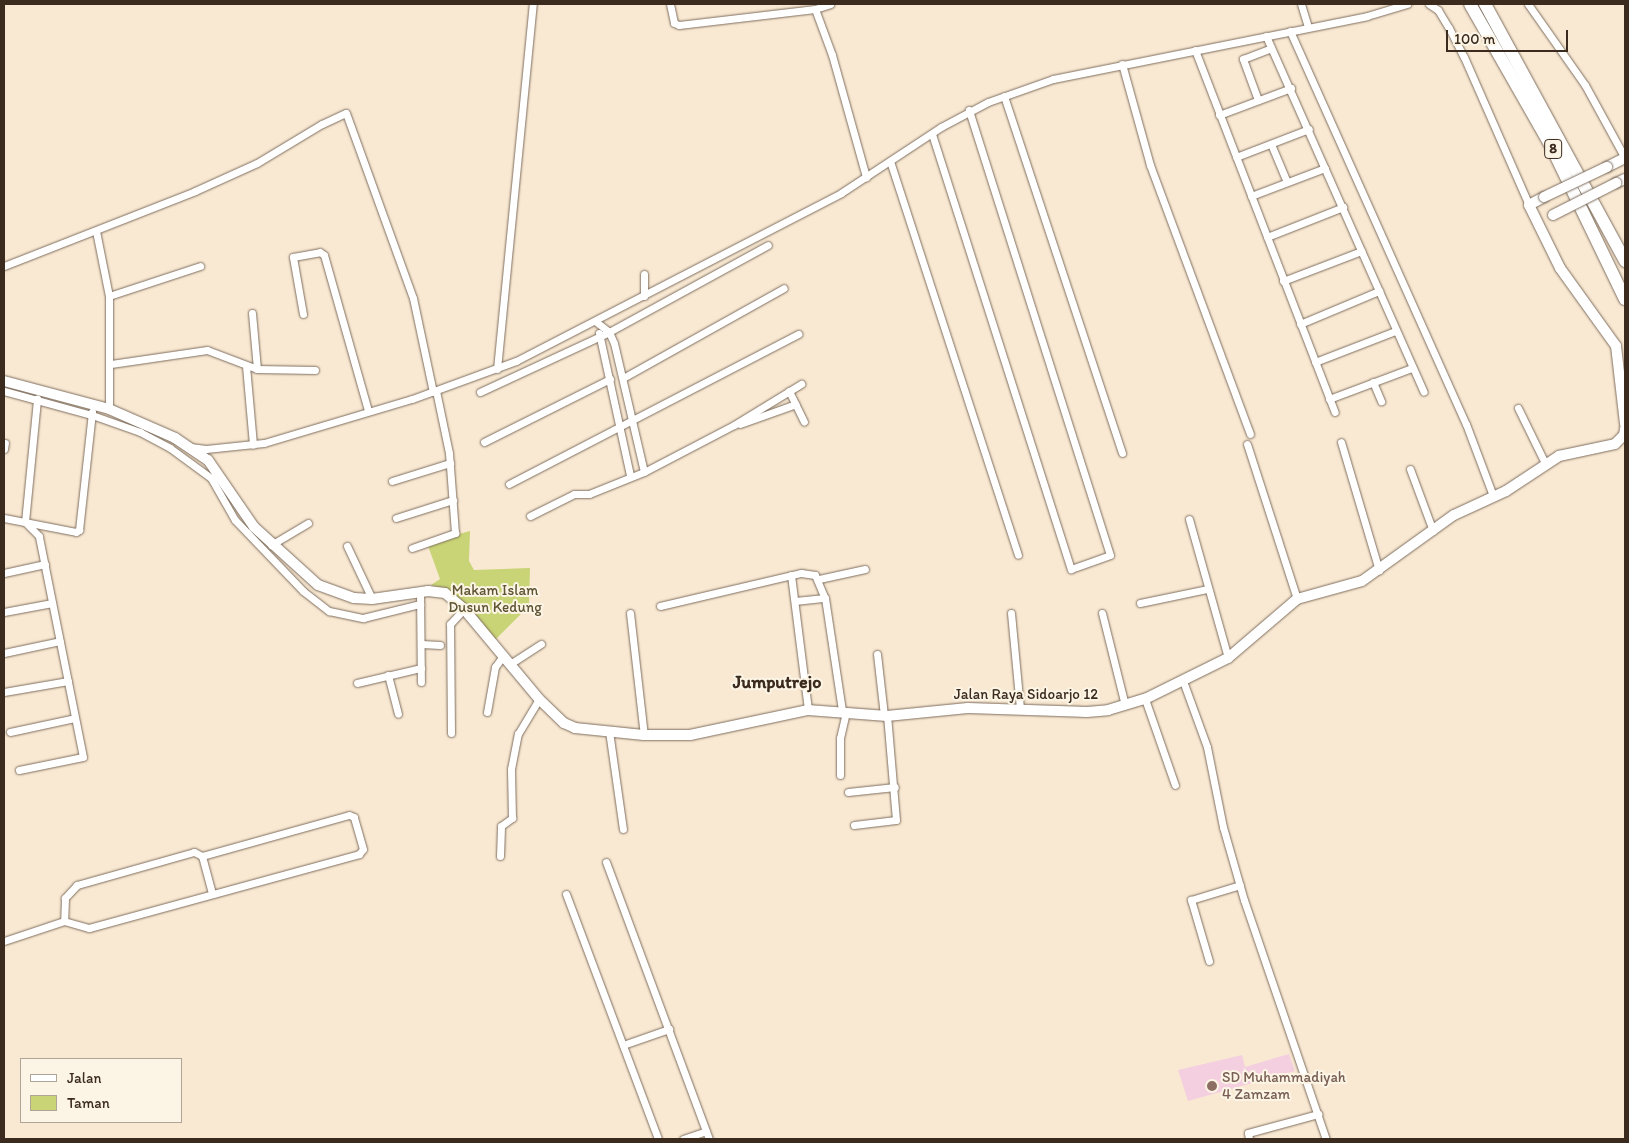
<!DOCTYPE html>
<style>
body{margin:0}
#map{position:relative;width:1629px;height:1143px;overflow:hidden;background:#f9e9d3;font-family:Itim,sans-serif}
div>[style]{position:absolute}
.built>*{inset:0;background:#f3cfdf}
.green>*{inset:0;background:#c8d475}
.roads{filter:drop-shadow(0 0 1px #7e6d5d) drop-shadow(0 0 1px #7e6d5d)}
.street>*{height:7px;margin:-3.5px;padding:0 3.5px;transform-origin:3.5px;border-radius:3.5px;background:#fff}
.secondary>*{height:10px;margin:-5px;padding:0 5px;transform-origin:5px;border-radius:5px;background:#fff}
.highway>*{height:12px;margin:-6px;padding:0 6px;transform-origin:6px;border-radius:6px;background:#fff}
.bridges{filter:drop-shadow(0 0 1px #7e6d5d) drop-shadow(0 0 1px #7e6d5d)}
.secondary-bridge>*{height:10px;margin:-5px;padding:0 5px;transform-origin:5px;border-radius:5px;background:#fff}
.dots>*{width:14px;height:14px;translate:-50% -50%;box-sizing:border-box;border:2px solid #fcf5e5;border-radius:50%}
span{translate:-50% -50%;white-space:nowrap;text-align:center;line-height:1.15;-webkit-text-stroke:4px #fcf5e5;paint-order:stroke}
.shield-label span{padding:1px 4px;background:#fcf5e5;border:1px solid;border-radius:4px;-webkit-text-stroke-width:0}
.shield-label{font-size:14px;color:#3b2a1e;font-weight:700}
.park-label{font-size:15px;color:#5e5434}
.street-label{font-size:15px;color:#3b2a1e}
.education-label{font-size:15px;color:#785e54}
.left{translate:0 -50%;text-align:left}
.quarter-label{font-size:18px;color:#3b2a1e;font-weight:700}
.frame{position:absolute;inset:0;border:5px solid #3b2a1e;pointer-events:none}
.legend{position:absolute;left:20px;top:1058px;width:162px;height:65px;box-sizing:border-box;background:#fcf5e5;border:1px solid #afa495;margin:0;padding:6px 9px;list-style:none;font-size:15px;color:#3b2a1e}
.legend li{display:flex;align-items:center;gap:10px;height:25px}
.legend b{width:25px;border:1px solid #afa495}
.scale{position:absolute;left:1446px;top:30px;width:122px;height:22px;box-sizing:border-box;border:2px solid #3b2a1e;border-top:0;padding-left:6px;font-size:15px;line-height:18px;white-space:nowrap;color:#3b2a1e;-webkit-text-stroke:4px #fcf5e5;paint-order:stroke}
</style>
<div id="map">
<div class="built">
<div style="clip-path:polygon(1289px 1054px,1295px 1071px,1188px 1101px,1178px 1070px,1242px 1055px,1245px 1067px)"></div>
</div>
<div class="green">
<div style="clip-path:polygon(470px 531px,469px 561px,474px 570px,530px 568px,529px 606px,492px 643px,444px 589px,431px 585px,440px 579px,427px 543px)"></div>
</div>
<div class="roads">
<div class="street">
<div style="left:670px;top:4px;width:19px;rotate:78deg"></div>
<div style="left:674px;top:23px;width:5px;rotate:22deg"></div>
<div style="left:679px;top:25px;width:137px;rotate:-6.7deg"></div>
<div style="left:815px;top:9px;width:16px;rotate:-18deg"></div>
<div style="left:1301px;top:4px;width:24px;rotate:73deg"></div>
<div style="left:1429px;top:4px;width:11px;rotate:34deg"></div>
<div style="left:1438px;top:10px;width:21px;rotate:59deg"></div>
<div style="left:1449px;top:28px;width:33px;rotate:63deg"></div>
<div style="left:1464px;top:57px;width:162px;rotate:66.3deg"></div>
<div style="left:1528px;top:4px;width:99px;rotate:54.9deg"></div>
<div style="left:1585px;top:85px;width:83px;rotate:61.3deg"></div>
<div style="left:815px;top:9px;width:49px;rotate:69.7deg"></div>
<div style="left:832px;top:55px;width:127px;rotate:74.4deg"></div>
<div style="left:1290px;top:31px;width:431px;rotate:65.9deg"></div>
<div style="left:1466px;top:424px;width:77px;rotate:69.4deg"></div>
<div style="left:1266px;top:36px;width:389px;rotate:66.1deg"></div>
<div style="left:1195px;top:50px;width:388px;rotate:68.9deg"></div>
<div style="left:1122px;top:64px;width:105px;rotate:74.5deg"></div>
<div style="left:1150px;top:165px;width:287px;rotate:69.6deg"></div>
<div style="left:1004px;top:96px;width:376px;rotate:71.7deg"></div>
<div style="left:1258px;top:100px;width:44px;rotate:-110.1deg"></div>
<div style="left:1243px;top:59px;width:30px;rotate:-21deg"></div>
<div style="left:1219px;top:115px;width:77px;rotate:-20.6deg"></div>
<div style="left:932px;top:134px;width:457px;rotate:72.3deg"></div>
<div style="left:1071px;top:569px;width:41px;rotate:-19.7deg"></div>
<div style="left:1110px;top:555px;width:467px;rotate:-107.6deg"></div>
<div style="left:1271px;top:144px;width:41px;rotate:67.2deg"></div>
<div style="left:1236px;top:157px;width:78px;rotate:-21deg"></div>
<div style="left:890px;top:161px;width:414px;rotate:72deg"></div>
<div style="left:1251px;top:196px;width:79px;rotate:-20.7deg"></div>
<div style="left:96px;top:231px;width:66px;rotate:78.7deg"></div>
<div style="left:109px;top:296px;width:113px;rotate:90deg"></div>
<div style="left:1267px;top:237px;width:82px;rotate:-21.5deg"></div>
<div style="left:4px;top:266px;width:205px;rotate:-21.4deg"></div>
<div style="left:195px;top:191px;width:68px;rotate:-24.3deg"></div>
<div style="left:257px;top:163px;width:76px;rotate:-31deg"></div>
<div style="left:322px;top:124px;width:26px;rotate:-25deg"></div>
<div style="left:346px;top:113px;width:197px;rotate:70.1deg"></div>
<div style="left:413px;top:298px;width:96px;rotate:78deg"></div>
<div style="left:1283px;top:281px;width:84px;rotate:-21deg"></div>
<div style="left:109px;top:296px;width:96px;rotate:-18.2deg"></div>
<div style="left:644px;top:296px;width:22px;rotate:-90deg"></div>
<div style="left:252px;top:313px;width:56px;rotate:84.9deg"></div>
<div style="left:303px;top:314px;width:58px;rotate:-100deg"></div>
<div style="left:293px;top:257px;width:27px;rotate:-10deg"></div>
<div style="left:320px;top:252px;width:5px;rotate:37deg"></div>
<div style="left:324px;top:255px;width:162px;rotate:74.2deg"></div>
<div style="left:595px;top:321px;width:18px;rotate:38deg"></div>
<div style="left:609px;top:332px;width:12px;rotate:66deg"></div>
<div style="left:614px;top:343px;width:132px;rotate:76.9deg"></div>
<div style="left:1300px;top:324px;width:86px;rotate:-22.7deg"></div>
<div style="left:599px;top:333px;width:145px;rotate:77.7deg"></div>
<div style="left:1315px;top:362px;width:86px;rotate:-21.2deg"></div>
<div style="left:111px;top:364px;width:97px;rotate:-8.3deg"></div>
<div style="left:207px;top:350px;width:53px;rotate:20.8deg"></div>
<div style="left:257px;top:369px;width:58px;rotate:1deg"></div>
<div style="left:246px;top:366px;width:79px;rotate:84.9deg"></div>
<div style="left:497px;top:369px;width:367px;rotate:-84.4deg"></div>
<div style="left:623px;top:378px;width:184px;rotate:-29.2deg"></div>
<div style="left:1373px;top:382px;width:21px;rotate:67deg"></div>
<div style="left:4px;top:391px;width:91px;rotate:15.3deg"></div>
<div style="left:92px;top:415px;width:51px;rotate:19.5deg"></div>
<div style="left:140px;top:432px;width:34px;rotate:28deg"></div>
<div style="left:170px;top:448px;width:51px;rotate:36.2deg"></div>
<div style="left:211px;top:478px;width:48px;rotate:60.3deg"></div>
<div style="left:235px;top:520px;width:98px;rotate:46.2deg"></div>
<div style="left:303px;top:591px;width:33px;rotate:38deg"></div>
<div style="left:329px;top:611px;width:35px;rotate:12deg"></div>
<div style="left:363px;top:618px;width:59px;rotate:-13.8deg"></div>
<div style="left:789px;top:391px;width:34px;rotate:64deg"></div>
<div style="left:480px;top:392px;width:142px;rotate:-24.9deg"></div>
<div style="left:609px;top:332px;width:181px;rotate:-28.7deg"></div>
<div style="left:1329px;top:399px;width:89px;rotate:-20.5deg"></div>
<div style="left:1518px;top:408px;width:61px;rotate:63.9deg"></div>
<div style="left:740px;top:424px;width:59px;rotate:-19.7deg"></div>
<div style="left:484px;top:442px;width:141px;rotate:-26.6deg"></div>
<div style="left:1341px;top:442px;width:134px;rotate:73.5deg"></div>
<div style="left:1247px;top:444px;width:163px;rotate:72.1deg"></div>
<div style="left:190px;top:447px;width:16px;rotate:7deg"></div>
<div style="left:206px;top:449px;width:58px;rotate:-5.9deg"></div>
<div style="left:264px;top:443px;width:154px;rotate:-16.6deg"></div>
<div style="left:412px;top:399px;width:111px;rotate:-20.1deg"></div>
<div style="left:516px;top:361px;width:366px;rotate:-27.3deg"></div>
<div style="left:841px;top:193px;width:120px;rotate:-33.4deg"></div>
<div style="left:941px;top:127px;width:53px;rotate:-28deg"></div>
<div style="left:988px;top:102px;width:69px;rotate:-19.5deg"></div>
<div style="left:1053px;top:79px;width:320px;rotate:-11.3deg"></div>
<div style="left:1367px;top:16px;width:42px;rotate:-16.7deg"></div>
<div style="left:4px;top:449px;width:6px;rotate:-81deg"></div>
<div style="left:1410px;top:469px;width:66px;rotate:69.6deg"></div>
<div style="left:392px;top:481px;width:61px;rotate:-17.2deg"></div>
<div style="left:509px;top:484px;width:326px;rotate:-27.4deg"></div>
<div style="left:530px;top:516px;width:49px;rotate:-26.6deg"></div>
<div style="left:574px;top:494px;width:15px"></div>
<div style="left:589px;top:494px;width:59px;rotate:-21.8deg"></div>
<div style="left:644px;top:472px;width:102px;rotate:-27.6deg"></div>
<div style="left:734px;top:425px;width:79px;rotate:-31.5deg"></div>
<div style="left:4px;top:518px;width:73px;rotate:11deg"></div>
<div style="left:76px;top:532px;width:4px;rotate:-34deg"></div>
<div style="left:79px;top:530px;width:119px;rotate:-83.7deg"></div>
<div style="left:396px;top:518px;width:60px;rotate:-17.5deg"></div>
<div style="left:1189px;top:519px;width:144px;rotate:74.3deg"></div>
<div style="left:271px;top:545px;width:43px;rotate:-30.7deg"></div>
<div style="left:347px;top:546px;width:59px;rotate:64.7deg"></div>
<div style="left:412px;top:548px;width:46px;rotate:-19.2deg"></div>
<div style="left:455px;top:533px;width:80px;rotate:-94.3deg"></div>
<div style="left:449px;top:453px;width:63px;rotate:-101.8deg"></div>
<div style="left:4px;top:573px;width:42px;rotate:-12.4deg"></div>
<div style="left:791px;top:575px;width:136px;rotate:82.8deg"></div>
<div style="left:819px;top:579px;width:47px;rotate:-12.3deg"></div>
<div style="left:420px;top:592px;width:90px;rotate:89.4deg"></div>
<div style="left:795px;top:601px;width:30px;rotate:-6deg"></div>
<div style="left:1140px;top:603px;width:68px;rotate:-11.8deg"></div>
<div style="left:660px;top:606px;width:145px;rotate:-13.2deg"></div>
<div style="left:801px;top:573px;width:14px;rotate:8deg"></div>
<div style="left:815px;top:575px;width:25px;rotate:67deg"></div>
<div style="left:825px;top:598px;width:114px;rotate:81.4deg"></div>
<div style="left:4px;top:612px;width:49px;rotate:-10.6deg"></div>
<div style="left:630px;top:613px;width:123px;rotate:83.5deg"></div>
<div style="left:1011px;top:613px;width:96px;rotate:84.6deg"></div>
<div style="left:1102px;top:613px;width:95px;rotate:76deg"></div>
<div style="left:421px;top:644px;width:19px;rotate:3deg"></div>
<div style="left:4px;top:653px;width:57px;rotate:-12.1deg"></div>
<div style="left:877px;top:654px;width:61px;rotate:83.5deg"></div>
<div style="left:510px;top:664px;width:37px;rotate:-33deg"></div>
<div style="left:388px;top:675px;width:40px;rotate:75.6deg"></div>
<div style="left:1183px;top:681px;width:70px;rotate:70deg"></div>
<div style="left:1207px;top:747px;width:82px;rotate:78.7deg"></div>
<div style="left:1223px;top:827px;width:76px;rotate:74deg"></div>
<div style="left:1244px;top:900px;width:253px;rotate:71.1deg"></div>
<div style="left:357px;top:683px;width:66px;rotate:-13.2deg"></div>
<div style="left:4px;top:692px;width:65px;rotate:-9.8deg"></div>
<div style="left:1145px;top:699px;width:91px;rotate:70.8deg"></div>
<div style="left:487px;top:712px;width:46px;rotate:-79.9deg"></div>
<div style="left:495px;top:667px;width:14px;rotate:-54deg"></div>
<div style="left:609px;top:731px;width:99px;rotate:81.9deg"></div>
<div style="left:10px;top:732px;width:66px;rotate:-12.2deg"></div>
<div style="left:451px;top:733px;width:109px;rotate:-90.5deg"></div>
<div style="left:450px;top:624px;width:21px;rotate:-47deg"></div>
<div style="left:19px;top:770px;width:65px;rotate:-11.5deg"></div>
<div style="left:83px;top:757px;width:225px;rotate:-101.3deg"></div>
<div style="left:39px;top:536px;width:20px;rotate:-135deg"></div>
<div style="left:25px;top:522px;width:124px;rotate:-84.4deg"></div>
<div style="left:840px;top:775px;width:37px;rotate:-90deg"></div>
<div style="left:840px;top:738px;width:27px;rotate:-77deg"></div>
<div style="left:848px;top:792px;width:47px;rotate:-6.1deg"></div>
<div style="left:854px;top:825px;width:42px;rotate:-6.8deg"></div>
<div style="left:896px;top:820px;width:104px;rotate:-94.9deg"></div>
<div style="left:202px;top:856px;width:39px;rotate:75deg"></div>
<div style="left:500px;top:856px;width:30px;rotate:-88deg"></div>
<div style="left:501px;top:826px;width:14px;rotate:-36deg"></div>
<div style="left:512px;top:818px;width:49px;rotate:-91.2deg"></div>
<div style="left:511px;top:769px;width:36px;rotate:-79deg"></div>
<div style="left:518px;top:734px;width:41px;rotate:-59deg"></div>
<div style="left:606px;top:862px;width:296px;rotate:69.6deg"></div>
<div style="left:566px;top:894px;width:262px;rotate:69.4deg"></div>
<div style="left:4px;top:941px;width:63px;rotate:-18.4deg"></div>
<div style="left:64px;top:921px;width:26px;rotate:16deg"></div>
<div style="left:89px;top:928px;width:280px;rotate:-15.3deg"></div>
<div style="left:359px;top:854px;width:6px;rotate:-51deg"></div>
<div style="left:363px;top:849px;width:33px;rotate:-106deg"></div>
<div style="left:354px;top:817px;width:5px;rotate:-158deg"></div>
<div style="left:349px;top:815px;width:153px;rotate:164.4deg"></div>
<div style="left:202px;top:856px;width:9px;rotate:-153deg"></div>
<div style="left:194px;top:852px;width:122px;rotate:164.2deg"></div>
<div style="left:77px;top:885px;width:18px;rotate:133deg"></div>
<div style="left:65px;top:898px;width:23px;rotate:92deg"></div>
<div style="left:1209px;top:961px;width:64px;rotate:-106.4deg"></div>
<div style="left:1191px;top:900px;width:51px;rotate:-17deg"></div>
<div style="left:623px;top:1045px;width:49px;rotate:-19.2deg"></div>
<div style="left:683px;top:1139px;width:24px;rotate:-19deg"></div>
<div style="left:1249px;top:1139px;width:6px;rotate:-99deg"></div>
<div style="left:1248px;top:1133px;width:73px;rotate:-15.2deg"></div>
</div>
<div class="secondary">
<div style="left:1607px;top:167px;width:20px;rotate:-27deg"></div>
<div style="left:1616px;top:183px;width:10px;rotate:-24deg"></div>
<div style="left:1544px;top:197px;width:17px;rotate:152deg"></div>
<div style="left:1529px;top:205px;width:70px;rotate:63.8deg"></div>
<div style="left:1560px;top:268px;width:96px;rotate:54.3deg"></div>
<div style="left:1616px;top:346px;width:79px;rotate:83.4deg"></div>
<div style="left:4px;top:381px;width:109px;rotate:14.9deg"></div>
<div style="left:109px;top:409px;width:72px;rotate:23.7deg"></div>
<div style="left:175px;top:438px;width:40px;rotate:34deg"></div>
<div style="left:208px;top:460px;width:81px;rotate:55.5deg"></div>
<div style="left:254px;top:527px;width:86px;rotate:42.2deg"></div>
<div style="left:318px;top:585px;width:38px;rotate:20deg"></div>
<div style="left:354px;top:598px;width:18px;rotate:3deg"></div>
<div style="left:372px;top:599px;width:57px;rotate:-8.1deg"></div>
<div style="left:428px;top:591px;width:17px;rotate:7deg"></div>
<div style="left:445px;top:593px;width:25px;rotate:40deg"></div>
<div style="left:464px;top:609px;width:117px;rotate:50.2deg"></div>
<div style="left:539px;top:699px;width:35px;rotate:44deg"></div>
<div style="left:564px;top:723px;width:12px;rotate:24deg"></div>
<div style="left:575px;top:728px;width:69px;rotate:5.8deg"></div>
<div style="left:644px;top:735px;width:46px"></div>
<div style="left:690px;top:735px;width:121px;rotate:-12deg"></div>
<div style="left:808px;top:710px;width:79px;rotate:4.3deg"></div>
<div style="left:887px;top:716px;width:81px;rotate:-5.6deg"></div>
<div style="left:968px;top:708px;width:119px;rotate:1.9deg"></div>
<div style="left:1087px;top:712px;width:21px;rotate:-5deg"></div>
<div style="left:1108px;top:710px;width:39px;rotate:-17deg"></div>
<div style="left:1145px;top:699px;width:93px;rotate:-26.3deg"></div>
<div style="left:1228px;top:658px;width:91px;rotate:-40.5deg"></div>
<div style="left:1297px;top:599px;width:67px;rotate:-15.5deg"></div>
<div style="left:1362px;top:581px;width:113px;rotate:-35.7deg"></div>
<div style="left:1454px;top:515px;width:57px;rotate:-24.8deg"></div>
<div style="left:1506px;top:491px;width:64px;rotate:-33.4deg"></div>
<div style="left:1559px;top:456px;width:57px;rotate:-12.1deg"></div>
<div style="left:1615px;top:444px;width:13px;rotate:-45deg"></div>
<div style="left:1624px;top:435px;width:6px;rotate:-81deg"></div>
</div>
<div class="highway">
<div style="left:1470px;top:4px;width:163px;rotate:60.3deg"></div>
<div style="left:1551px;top:146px;width:170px;rotate:64.2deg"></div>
<div style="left:1485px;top:4px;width:293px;rotate:61.4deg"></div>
</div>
</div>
<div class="bridges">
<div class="secondary-bridge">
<div style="left:1544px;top:197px;width:70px;rotate:-25.5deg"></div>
<div style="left:1553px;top:215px;width:71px;rotate:-26.9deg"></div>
</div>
</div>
<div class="dots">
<div style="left:1212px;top:1086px;background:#8d6e63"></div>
</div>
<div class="shield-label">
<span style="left:1553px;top:149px">8</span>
</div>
<div class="park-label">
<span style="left:495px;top:599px">Makam Islam<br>Dusun Kedung</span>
</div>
<div class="street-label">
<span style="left:1026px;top:695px">Jalan Raya Sidoarjo 12</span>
</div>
<div class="education-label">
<span class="left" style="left:1222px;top:1086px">SD Muhammadiyah<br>4 Zamzam</span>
</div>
<div class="quarter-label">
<span style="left:777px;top:682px">Jumputrejo</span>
</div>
<div class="frame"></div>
<ul class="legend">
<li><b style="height:6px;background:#fff"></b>Jalan</li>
<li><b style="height:14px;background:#c8d475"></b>Taman</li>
</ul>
<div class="scale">100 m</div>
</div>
